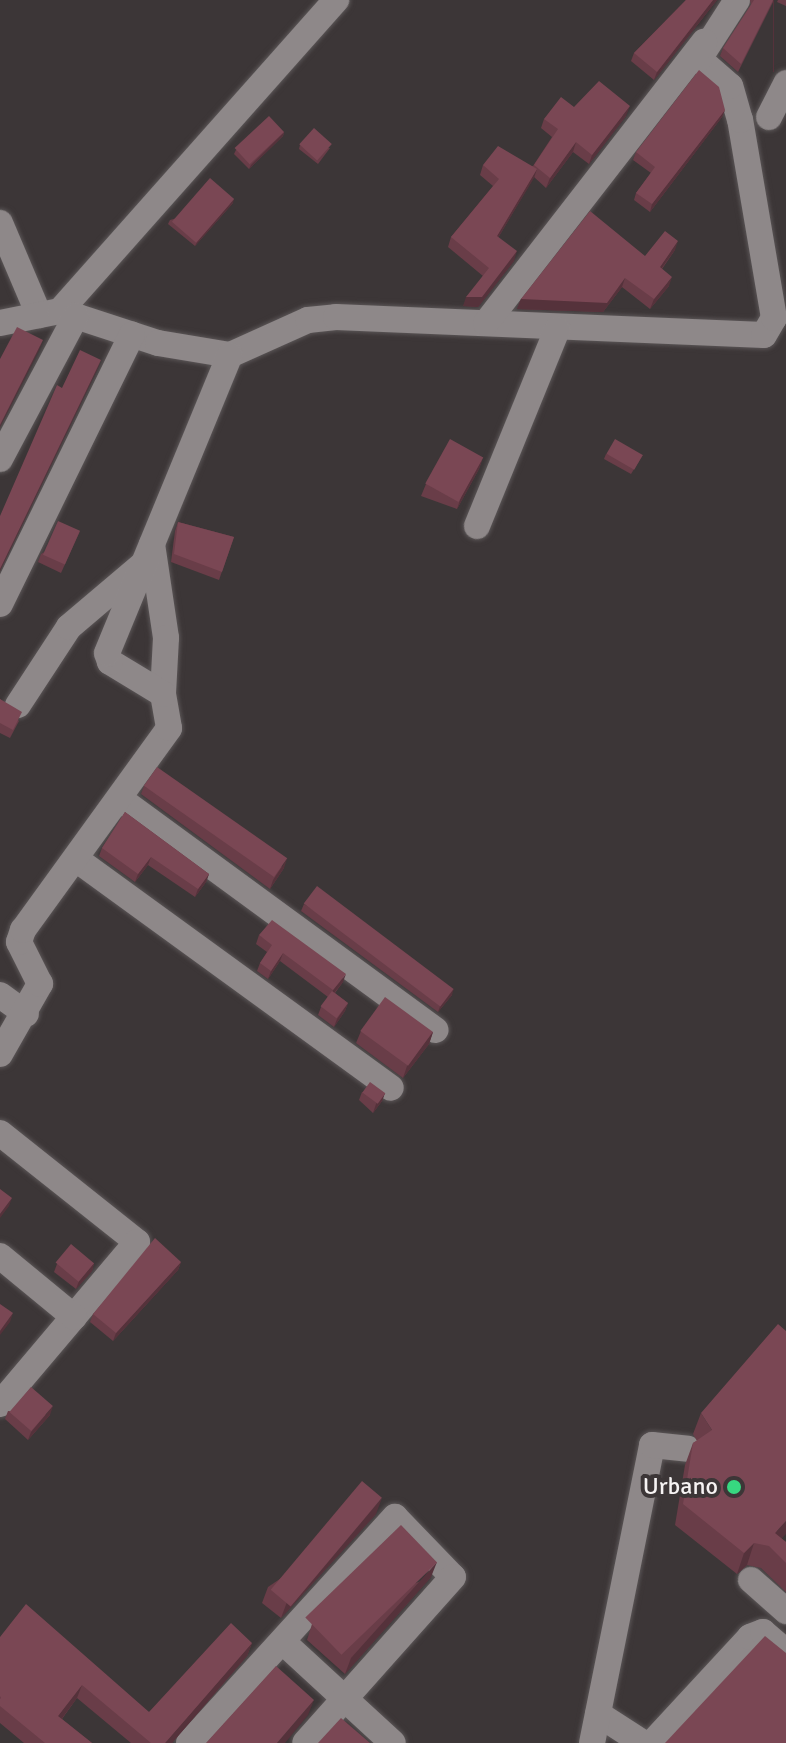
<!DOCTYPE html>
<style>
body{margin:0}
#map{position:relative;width:786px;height:1743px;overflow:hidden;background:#3c3637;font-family:Signika,sans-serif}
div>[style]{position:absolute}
.roads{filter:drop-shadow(0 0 2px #5a5556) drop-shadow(0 0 2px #5a5556)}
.minor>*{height:26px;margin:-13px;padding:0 13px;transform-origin:13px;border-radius:13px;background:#8e8889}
.wall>*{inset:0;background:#693d48}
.shaded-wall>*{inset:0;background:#55323b;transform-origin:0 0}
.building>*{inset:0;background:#7a4754;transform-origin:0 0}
.dots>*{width:22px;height:22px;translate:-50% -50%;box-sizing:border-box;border:4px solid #3c3637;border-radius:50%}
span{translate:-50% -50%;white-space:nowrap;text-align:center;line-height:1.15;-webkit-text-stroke:8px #3c3637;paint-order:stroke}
.poi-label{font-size:24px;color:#f6f3f3}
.right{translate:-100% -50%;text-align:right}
</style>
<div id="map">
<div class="roads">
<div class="minor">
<div style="left:769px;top:117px;width:38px;rotate:-63deg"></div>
<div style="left:0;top:223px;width:100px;rotate:67deg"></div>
<div style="left:60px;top:311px;width:103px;rotate:18.1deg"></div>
<div style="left:158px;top:343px;width:73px;rotate:9.5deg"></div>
<div style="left:230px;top:355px;width:85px;rotate:-24.2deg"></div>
<div style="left:308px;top:320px;width:28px;rotate:-6deg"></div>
<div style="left:336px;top:317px;width:428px;rotate:2.4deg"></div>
<div style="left:764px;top:335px;width:20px;rotate:-60deg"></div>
<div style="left:774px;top:318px;width:201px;rotate:-99.7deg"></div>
<div style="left:740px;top:120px;width:35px;rotate:-106deg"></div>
<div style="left:730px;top:86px;width:41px;rotate:-138.9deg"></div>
<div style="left:699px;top:59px;width:70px;rotate:-57.2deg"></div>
<div style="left:0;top:323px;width:61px;rotate:-11.3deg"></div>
<div style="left:60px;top:311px;width:416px;rotate:-48.4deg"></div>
<div style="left:486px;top:323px;width:356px;rotate:-52.2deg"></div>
<div style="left:0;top:459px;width:162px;rotate:-62deg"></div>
<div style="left:477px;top:526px;width:212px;rotate:-67.8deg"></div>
<div style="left:152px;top:544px;width:95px;rotate:81.5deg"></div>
<div style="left:166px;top:638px;width:56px;rotate:93.1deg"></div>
<div style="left:0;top:604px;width:300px;rotate:-63.9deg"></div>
<div style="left:18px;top:705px;width:93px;rotate:-56.8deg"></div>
<div style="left:69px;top:627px;width:96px;rotate:-40.3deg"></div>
<div style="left:120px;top:799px;width:391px;rotate:36.2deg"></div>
<div style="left:76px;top:859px;width:389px;rotate:36deg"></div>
<div style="left:0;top:995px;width:32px;rotate:36deg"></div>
<div style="left:0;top:1054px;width:81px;rotate:-60.3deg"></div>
<div style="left:40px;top:984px;width:47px;rotate:-116.6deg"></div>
<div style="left:19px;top:942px;width:13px;rotate:-72deg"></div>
<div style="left:23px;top:930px;width:249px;rotate:-54.1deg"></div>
<div style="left:169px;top:728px;width:35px;rotate:-100deg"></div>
<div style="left:163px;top:694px;width:62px;rotate:-148.9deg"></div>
<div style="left:110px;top:662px;width:9px;rotate:-108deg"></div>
<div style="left:107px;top:653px;width:322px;rotate:-67.6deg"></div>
<div style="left:0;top:1133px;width:175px;rotate:38.5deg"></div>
<div style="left:137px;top:1242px;width:212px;rotate:130.2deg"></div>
<div style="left:0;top:1256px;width:96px;rotate:39.5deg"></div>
<div style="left:751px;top:1580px;width:47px;rotate:41.5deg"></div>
<div style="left:283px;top:1642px;width:149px;rotate:42.6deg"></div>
<div style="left:598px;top:1714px;width:54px;rotate:32.8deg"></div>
<div style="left:189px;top:1743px;width:306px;rotate:-47.7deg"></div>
<div style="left:395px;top:1517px;width:83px;rotate:46deg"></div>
<div style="left:453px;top:1577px;width:222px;rotate:131.7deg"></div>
<div style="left:592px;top:1743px;width:304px;rotate:-78.6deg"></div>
<div style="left:652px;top:1445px;width:36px;rotate:6deg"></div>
<div style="left:652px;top:1743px;width:144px;rotate:-47.2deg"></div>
<div style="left:750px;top:1637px;width:14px;rotate:-21deg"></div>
<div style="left:763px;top:1632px;width:30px;rotate:41deg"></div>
</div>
</div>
<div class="wall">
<div style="clip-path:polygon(686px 0,717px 0,654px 80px,631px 61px,634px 53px)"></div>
<div style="clip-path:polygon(750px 0,774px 0,738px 72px,720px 56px,723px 48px,751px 5px)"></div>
<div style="clip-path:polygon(778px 0,786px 0,786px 6px,777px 2px)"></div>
<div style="clip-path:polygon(574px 107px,626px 116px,589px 164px,573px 152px,546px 188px,534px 177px,498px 238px,514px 261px,478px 307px,463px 306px,483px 276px,448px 247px,451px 237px,493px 186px,480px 175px,483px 165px,533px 166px,552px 137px,541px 128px,544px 119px)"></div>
<div style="clip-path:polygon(725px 110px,722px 117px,650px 212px,634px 200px,636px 193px,651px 173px,633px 160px,636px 152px)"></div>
<div style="clip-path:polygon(284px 132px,283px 136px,249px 169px,234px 154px,236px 150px)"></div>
<div style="clip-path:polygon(300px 145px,330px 148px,318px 164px,299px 149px)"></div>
<div style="clip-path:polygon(233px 203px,195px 246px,168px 224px,170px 220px)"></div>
<div style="clip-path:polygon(675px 250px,662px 269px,669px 286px,650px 309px,622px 287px,603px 312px,517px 309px,521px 299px,645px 256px)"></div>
<div style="clip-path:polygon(606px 454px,643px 455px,631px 474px,604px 459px)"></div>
<div style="clip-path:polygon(483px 457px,479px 469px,457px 509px,421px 496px,426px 484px)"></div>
<div style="clip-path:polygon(178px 522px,234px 537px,219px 580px,171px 562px,175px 531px)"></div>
<div style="clip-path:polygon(80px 531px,61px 573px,38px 562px,41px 554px)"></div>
<div style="clip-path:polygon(0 699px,19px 721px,10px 738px,0 733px)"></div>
<div style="clip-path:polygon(144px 786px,284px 868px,270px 889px,141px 794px)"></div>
<div style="clip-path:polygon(125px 812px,209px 874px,206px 882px,195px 897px,148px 865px,135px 882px,99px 856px,102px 848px)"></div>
<div style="clip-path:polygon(304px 904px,452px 995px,438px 1012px,301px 911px)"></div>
<div style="clip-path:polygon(259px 935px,343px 982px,335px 993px,348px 1003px,345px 1011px,334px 1027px,318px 1015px,321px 1007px,328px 997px,280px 961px,268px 979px,257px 971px,260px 963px,267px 952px,256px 944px)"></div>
<div style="clip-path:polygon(361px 1031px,433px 1032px,429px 1044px,403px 1078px,356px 1043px)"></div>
<div style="clip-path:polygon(362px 1092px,385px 1093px,382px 1101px,373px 1113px,359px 1100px)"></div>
<div style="clip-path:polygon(181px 1262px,178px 1270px,113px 1341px,90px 1322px,93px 1314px)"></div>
<div style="clip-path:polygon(94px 1263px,92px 1271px,76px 1289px,54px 1272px,57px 1264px)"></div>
<div style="clip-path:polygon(8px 1411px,50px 1415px,28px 1440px,5px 1419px)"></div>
<div style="clip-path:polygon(701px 1413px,782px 1539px,786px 1542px,786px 1592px,761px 1568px,747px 1565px,737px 1574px,675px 1525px,685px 1465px,693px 1443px,697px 1441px,693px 1434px)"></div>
<div style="clip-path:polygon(376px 1514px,281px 1618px,262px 1603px,268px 1587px)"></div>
<div style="clip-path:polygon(431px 1577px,345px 1674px,307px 1640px,312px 1624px)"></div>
<div style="clip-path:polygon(0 1637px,149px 1712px,252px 1643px,247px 1656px,172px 1743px,131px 1743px,77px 1698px,62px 1719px,92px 1743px,24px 1743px,0 1723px)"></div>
</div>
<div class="shaded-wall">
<div style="clip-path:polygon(713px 0,717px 0,654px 80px,657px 72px)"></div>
<div style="left:773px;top:0;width:1px;height:72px"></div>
<div style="clip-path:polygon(630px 106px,626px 116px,589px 164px,592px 155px)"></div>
<div style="clip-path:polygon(725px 110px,722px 117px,650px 212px,652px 204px)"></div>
<div style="clip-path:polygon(284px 132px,283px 136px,249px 169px,251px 165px)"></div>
<div style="clip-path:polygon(576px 142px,573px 152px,546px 188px,550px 178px)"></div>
<div style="clip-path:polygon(537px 169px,534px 178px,493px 246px,497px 236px)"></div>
<div style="clip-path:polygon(234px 199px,233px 203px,195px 246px,197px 242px)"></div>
<div style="clip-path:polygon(678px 241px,675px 250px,656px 276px,660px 267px)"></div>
<div style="clip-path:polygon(517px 251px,514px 261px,478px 307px,463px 306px,466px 297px)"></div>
<div style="clip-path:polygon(672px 277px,669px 286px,650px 309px,654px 299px)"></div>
<div style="clip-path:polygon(625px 278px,622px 287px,603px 312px,517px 309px,521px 299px)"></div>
<div style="clip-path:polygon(43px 340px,39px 350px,0 427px,0 425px)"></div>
<div style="clip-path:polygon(101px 360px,98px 368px,0 571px,0 569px)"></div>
<div style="clip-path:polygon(483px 457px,479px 469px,457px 509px,461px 497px)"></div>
<div style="clip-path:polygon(151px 857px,148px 865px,135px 882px,138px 874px)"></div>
<div style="clip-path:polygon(287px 859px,284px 868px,270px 889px,273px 880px)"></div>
<div style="clip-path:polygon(209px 874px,206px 882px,195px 897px,198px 889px)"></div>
<div style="clip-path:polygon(283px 953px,280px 961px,268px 979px,271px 971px)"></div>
<div style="clip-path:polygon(346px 974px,343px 982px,330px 998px,333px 990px)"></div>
<div style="clip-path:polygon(454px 988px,452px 995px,438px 1012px,441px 1004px)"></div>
<div style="clip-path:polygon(348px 1003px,345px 1011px,334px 1027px,337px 1019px)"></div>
<div style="clip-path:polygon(433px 1032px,429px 1044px,403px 1078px,407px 1066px)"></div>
<div style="clip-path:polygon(385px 1093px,382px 1101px,373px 1113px,376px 1104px)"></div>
<div style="clip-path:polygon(12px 1198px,9px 1206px,0 1218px,0 1214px)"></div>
<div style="clip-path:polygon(181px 1262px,178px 1270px,113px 1341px,116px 1333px)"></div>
<div style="clip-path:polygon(94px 1263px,92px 1271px,76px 1289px,79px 1281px)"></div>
<div style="clip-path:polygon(13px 1313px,10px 1322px,0 1335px,0 1331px)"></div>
<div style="clip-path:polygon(53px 1406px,50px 1415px,28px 1440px,31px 1432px)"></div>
<div style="clip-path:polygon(382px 1498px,376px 1514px,281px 1618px,287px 1602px)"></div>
<div style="clip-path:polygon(786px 1521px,786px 1534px,772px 1549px,775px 1533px)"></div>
<div style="clip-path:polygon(754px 1543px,747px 1565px,737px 1574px,744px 1553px)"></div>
<div style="clip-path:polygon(437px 1562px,431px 1577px,345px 1674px,351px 1658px)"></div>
<div style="clip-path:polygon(252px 1643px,247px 1656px,172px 1743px,165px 1743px)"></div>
<div style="clip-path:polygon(82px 1685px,77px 1698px,54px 1729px,58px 1716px)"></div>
<div style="clip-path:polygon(314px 1700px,308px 1715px,285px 1743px,277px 1743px)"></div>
</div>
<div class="building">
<div style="clip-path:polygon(686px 0,713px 0,657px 72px,634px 53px)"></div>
<div style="clip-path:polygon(754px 0,773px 0,741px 64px,723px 48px)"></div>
<div style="clip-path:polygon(699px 70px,719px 87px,725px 110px,652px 204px,636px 193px,655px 167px,636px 152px)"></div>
<div style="clip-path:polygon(599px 81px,630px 106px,592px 155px,576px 142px,550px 178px,534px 165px,558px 129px,544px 119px,561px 97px,574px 107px)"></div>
<div style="left:269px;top:116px;width:22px;height:47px;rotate:47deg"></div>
<div style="left:314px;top:128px;width:24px;height:22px;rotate:42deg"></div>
<div style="clip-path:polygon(498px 146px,537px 169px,497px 236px,517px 251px,482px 297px,466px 297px,489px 268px,451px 237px,499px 179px,483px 165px)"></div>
<div style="left:210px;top:178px;width:32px;height:58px;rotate:41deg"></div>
<div style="clip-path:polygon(590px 211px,645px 256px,665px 231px,678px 241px,660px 267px,672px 277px,654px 299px,625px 278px,607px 303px,521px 299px)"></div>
<div style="clip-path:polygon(17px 327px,43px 340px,0 425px,0 359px)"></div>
<div style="clip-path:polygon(80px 350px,101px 360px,0 569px,0 516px,57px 385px,62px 388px)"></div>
<div style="left:450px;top:439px;width:38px;height:51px;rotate:29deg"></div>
<div style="left:615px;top:439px;width:32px;height:17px;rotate:30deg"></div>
<div style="left:58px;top:521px;width:24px;height:37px;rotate:24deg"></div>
<div style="clip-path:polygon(178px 522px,234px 537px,222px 572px,174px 554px)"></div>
<div style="clip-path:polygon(0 699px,22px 712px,13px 730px,0 723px)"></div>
<div style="left:157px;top:767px;width:159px;height:23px;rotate:35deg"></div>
<div style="clip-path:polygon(125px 812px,209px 874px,198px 889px,151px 857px,138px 874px,102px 848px)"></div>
<div style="left:317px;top:886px;width:171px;height:22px;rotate:37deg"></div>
<div style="clip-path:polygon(272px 920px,346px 974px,333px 990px,283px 953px,271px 971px,260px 963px,272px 945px,259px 935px)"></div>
<div style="left:332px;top:991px;width:20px;height:19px;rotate:37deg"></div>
<div style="left:385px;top:997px;width:59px;height:42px;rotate:36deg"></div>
<div style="left:370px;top:1082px;width:19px;height:13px;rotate:36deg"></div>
<div style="clip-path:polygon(0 1189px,12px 1198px,0 1214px)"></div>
<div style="clip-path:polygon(155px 1238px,181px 1262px,116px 1333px,93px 1314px)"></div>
<div style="left:71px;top:1244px;width:30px;height:24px;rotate:40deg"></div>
<div style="clip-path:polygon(0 1304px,13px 1313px,0 1331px)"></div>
<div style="clip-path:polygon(778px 1324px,786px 1331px,786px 1521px,775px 1533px,786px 1542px,786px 1563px,769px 1546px,754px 1543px,744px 1553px,683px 1504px,693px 1443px,712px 1430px,701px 1413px)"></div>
<div style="left:31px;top:1387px;width:29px;height:33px;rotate:41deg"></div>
<div style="left:362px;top:1481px;width:26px;height:142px;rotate:40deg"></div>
<div style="left:401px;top:1525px;width:52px;height:133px;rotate:46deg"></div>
<div style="clip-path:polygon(26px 1604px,149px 1712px,231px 1623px,252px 1643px,165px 1743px,151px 1743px,82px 1685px,58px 1716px,92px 1743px,45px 1743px,0 1706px,0 1699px,1px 1698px,0 1696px,0 1637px)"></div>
<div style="clip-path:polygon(765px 1636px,786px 1653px,786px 1743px,665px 1743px)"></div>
<div style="clip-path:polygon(276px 1666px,314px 1700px,277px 1743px,206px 1743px)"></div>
<div style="clip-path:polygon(341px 1718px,370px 1743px,318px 1743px)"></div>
</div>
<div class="dots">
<div style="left:734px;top:1487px;background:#37d880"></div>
</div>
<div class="poi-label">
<span class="right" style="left:718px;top:1487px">Urbano</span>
</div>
</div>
